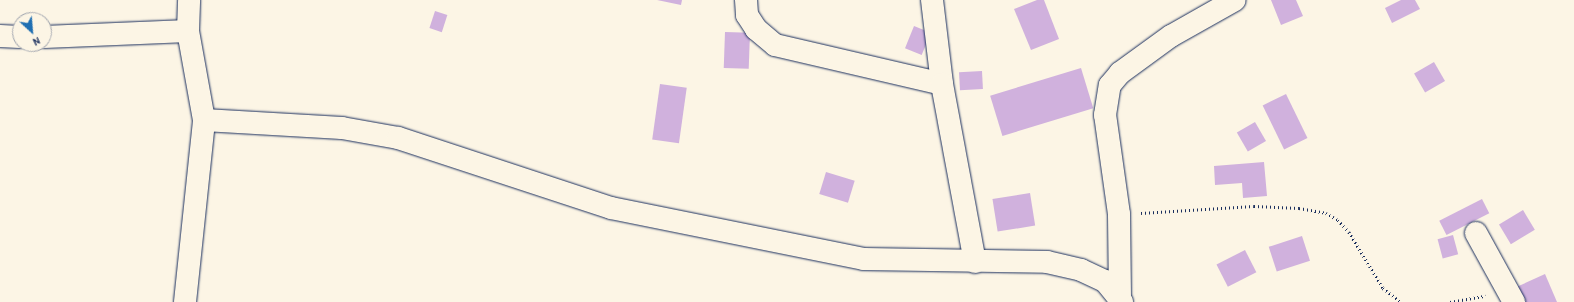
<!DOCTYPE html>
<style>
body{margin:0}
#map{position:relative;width:1574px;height:302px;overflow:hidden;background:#fcf5e5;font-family:"Patrick Hand",sans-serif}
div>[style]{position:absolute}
.building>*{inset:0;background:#d0b1dd;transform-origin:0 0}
.path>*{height:2.5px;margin-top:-1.25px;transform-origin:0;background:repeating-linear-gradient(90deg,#1b2f5e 0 1px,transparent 0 4px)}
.roads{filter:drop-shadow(0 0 1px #1b2f5e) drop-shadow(0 0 1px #1b2f5e)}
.minor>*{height:22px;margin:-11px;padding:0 11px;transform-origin:11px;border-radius:11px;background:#fcf5e5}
span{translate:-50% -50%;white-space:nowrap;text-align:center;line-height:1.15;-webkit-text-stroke:4px #fcf5e5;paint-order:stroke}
.north{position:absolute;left:12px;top:12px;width:40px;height:40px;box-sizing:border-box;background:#fcf5e5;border:1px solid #a2a6af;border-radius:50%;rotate:154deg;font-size:11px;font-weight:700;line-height:16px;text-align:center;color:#1b2f5e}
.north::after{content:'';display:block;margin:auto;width:14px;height:18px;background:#1f6fb2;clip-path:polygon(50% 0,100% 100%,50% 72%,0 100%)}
</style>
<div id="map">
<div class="building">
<div style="clip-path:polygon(657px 0,682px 0,681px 5px)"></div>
<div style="clip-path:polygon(1037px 0,1044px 0,1059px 39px,1031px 50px,1014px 9px)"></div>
<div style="clip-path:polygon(1271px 0,1296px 0,1303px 16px,1281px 25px)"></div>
<div style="clip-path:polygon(1401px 0,1415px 0,1420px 9px,1392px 23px,1385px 8px)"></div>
<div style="left:435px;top:11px;width:13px;height:18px;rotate:18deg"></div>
<div style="left:914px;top:26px;width:18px;height:24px;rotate:22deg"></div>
<div style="left:725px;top:32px;width:25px;height:36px;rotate:2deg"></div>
<div style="left:1434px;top:62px;width:22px;height:23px;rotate:60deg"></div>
<div style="left:1081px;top:68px;width:42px;height:95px;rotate:73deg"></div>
<div style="left:982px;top:71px;width:18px;height:23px;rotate:87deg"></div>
<div style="left:660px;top:84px;width:27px;height:56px;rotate:8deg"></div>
<div style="left:1286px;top:94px;width:49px;height:26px;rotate:64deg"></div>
<div style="left:1255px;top:122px;width:22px;height:21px;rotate:60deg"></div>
<div style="clip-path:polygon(1264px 162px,1267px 196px,1243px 198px,1242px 183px,1215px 185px,1214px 166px)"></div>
<div style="left:826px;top:172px;width:30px;height:23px;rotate:17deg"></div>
<div style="left:1030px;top:193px;width:33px;height:38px;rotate:81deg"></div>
<div style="left:1482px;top:199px;width:16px;height:48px;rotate:63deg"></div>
<div style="left:1523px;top:210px;width:23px;height:28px;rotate:59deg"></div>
<div style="left:1453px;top:235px;width:20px;height:16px;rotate:75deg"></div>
<div style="left:1302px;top:236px;width:26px;height:35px;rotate:72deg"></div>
<div style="left:1245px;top:250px;width:25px;height:32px;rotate:63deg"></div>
<div style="clip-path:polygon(1545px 274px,1557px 302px,1518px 302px,1512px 289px)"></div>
</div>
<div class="path">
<div style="left:1141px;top:213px;width:113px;rotate:-3.5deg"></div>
<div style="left:1254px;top:206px;width:45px;rotate:2.5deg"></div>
<div style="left:1299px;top:208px;width:27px;rotate:10deg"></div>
<div style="left:1326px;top:213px;width:14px;rotate:30deg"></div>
<div style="left:1338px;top:220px;width:16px;rotate:47deg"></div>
<div style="left:1349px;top:232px;width:66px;rotate:58.7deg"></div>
<div style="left:1383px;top:288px;width:23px;rotate:38deg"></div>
<div style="left:1450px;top:302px;width:36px;rotate:-10deg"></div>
</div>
<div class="roads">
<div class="minor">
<div style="left:746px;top:0;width:15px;rotate:86deg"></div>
<div style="left:747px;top:15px;width:17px;rotate:57deg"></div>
<div style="left:756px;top:29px;width:25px;rotate:40deg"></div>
<div style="left:775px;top:45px;width:171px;rotate:13.1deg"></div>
<div style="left:932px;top:0;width:85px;rotate:83.2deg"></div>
<div style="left:942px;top:84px;width:181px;rotate:79.5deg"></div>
<div style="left:0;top:36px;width:20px;rotate:3deg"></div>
<div style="left:44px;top:37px;width:144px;rotate:-2.4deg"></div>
<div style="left:204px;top:120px;width:138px;rotate:3.3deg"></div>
<div style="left:342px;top:128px;width:57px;rotate:10.1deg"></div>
<div style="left:398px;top:138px;width:224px;rotate:18.2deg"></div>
<div style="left:611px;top:208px;width:258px;rotate:11.4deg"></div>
<div style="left:864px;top:259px;width:183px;rotate:0.9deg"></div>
<div style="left:1047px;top:262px;width:35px;rotate:13deg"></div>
<div style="left:1081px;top:270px;width:26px;rotate:25deg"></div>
<div style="left:1105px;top:281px;width:27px;rotate:51deg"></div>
<div style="left:1476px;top:233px;width:79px;rotate:61.2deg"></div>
<div style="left:1120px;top:297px;width:83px;rotate:-90.7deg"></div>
<div style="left:1119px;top:214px;width:100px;rotate:-98deg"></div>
<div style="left:1105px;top:115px;width:30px;rotate:-81deg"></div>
<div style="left:1110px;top:85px;width:16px;rotate:-50deg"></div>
<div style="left:1120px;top:73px;width:63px;rotate:-36deg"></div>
<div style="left:1171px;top:36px;width:73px;rotate:-29.4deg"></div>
<div style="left:185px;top:302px;width:183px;rotate:-84deg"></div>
<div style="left:204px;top:120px;width:90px;rotate:-100.2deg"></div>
<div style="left:188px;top:31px;width:31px;rotate:-88deg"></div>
</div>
</div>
<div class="north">N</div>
</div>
